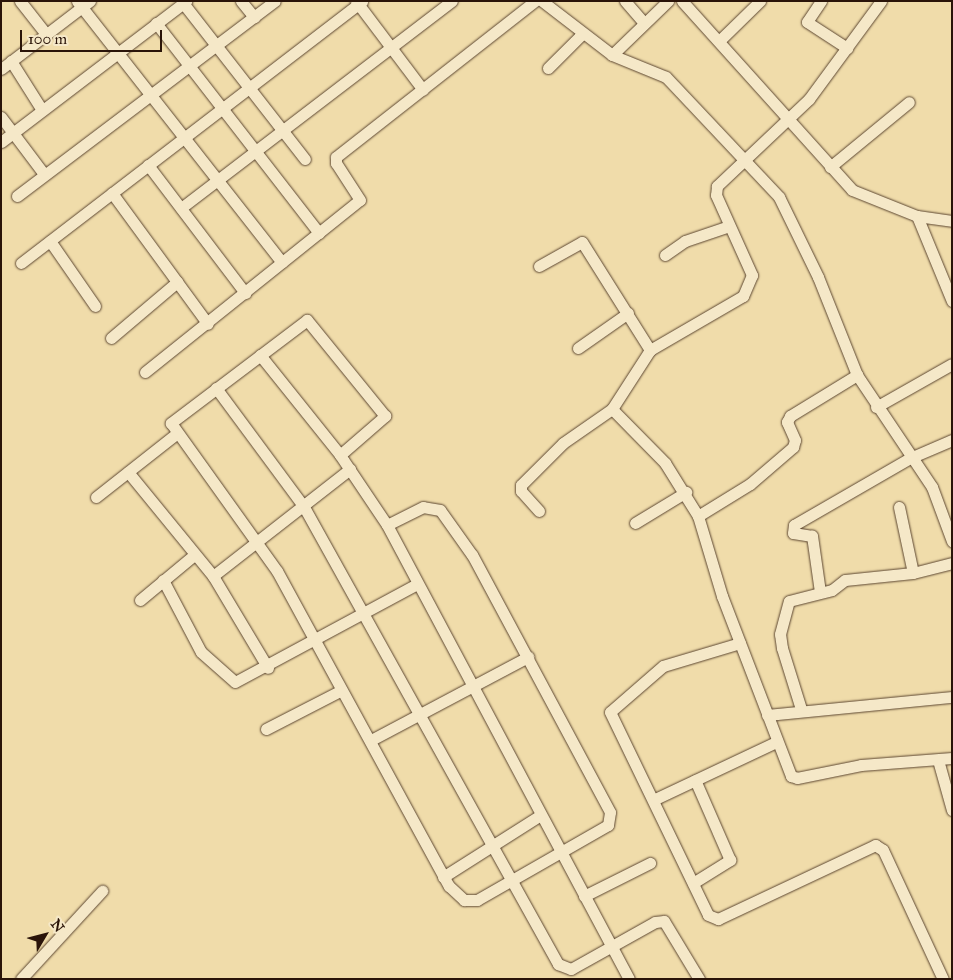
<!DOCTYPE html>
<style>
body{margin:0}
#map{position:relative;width:953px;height:980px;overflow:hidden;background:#f0dcaa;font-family:"IM FELL Great Primer",serif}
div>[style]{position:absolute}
.roads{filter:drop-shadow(0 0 1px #5c4631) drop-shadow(0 0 1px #5c4631)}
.minor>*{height:11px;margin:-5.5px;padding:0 5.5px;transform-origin:5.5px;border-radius:5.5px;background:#f5e8c8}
span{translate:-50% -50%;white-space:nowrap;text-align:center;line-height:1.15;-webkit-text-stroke:5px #f5e8c8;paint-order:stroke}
.frame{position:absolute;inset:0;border:2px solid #2a1409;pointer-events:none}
.north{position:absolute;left:20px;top:910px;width:50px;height:50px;-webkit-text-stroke:4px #f5e8c8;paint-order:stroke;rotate:53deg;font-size:14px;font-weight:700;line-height:20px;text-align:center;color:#2a1409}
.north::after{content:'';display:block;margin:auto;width:18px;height:22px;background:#2a1409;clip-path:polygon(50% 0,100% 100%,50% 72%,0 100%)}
.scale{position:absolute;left:20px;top:30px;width:142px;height:22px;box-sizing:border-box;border:2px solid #2a1409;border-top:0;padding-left:6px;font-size:15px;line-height:18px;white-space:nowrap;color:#2a1409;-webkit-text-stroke:4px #f5e8c8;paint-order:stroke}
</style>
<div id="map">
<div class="roads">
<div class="minor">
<div style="left:20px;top:1px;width:42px;rotate:51.8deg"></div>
<div style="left:77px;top:1px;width:332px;rotate:51.9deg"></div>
<div style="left:241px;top:1px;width:21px;rotate:51deg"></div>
<div style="left:356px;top:1px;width:111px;rotate:53deg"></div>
<div style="left:542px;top:1px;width:88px;rotate:37.6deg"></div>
<div style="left:612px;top:55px;width:58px;rotate:22.2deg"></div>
<div style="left:666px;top:77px;width:165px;rotate:46.7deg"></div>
<div style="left:779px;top:197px;width:89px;rotate:64deg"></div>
<div style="left:818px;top:277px;width:105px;rotate:68.3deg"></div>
<div style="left:857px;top:375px;width:135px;rotate:56.2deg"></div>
<div style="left:932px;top:487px;width:58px;rotate:69.7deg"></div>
<div style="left:625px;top:1px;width:29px;rotate:49deg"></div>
<div style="left:682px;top:1px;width:254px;rotate:48deg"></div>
<div style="left:852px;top:190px;width:70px;rotate:21.8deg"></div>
<div style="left:917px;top:216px;width:35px;rotate:8deg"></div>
<div style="left:821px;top:1px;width:25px;rotate:124deg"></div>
<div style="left:807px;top:22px;width:48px;rotate:33deg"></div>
<div style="left:881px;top:1px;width:122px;rotate:126.3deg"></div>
<div style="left:809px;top:99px;width:127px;rotate:136.6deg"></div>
<div style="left:717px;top:186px;width:9px;rotate:96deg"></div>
<div style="left:716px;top:195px;width:88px;rotate:65.8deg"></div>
<div style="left:752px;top:275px;width:23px;rotate:113deg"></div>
<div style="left:743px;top:296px;width:108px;rotate:149.9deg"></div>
<div style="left:650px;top:350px;width:70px;rotate:122.8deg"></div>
<div style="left:612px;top:409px;width:76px;rotate:45.5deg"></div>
<div style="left:665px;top:463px;width:62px;rotate:58.1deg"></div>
<div style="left:698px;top:516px;width:84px;rotate:73.3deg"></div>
<div style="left:722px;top:596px;width:193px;rotate:69deg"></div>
<div style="left:791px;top:776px;width:6px;rotate:18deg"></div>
<div style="left:797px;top:778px;width:65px;rotate:-11.5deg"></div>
<div style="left:861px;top:765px;width:91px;rotate:-4.4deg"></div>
<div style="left:183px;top:3px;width:198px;rotate:52deg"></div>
<div style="left:156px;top:23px;width:266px;rotate:52.2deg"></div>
<div style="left:720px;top:40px;width:56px;rotate:-44.3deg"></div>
<div style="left:612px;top:55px;width:78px;rotate:-44deg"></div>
<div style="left:11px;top:61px;width:58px;rotate:57.7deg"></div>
<div style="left:548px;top:68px;width:48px;rotate:-45deg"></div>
<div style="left:1px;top:69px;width:112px;rotate:-37.4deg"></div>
<div style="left:1px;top:117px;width:71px;rotate:53deg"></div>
<div style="left:1px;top:142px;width:233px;rotate:-37.3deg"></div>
<div style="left:148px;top:165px;width:161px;rotate:52.8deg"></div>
<div style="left:830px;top:167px;width:102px;rotate:-39.4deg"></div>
<div style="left:112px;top:193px;width:162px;rotate:53.8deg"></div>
<div style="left:17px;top:196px;width:323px;rotate:-37.1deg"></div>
<div style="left:181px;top:208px;width:341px;rotate:-37.4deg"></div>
<div style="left:917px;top:216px;width:92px;rotate:67.6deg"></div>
<div style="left:50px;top:241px;width:79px;rotate:55.3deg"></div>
<div style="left:665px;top:255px;width:24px;rotate:-35deg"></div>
<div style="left:685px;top:241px;width:46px;rotate:-18.8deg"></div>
<div style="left:21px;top:263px;width:430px;rotate:-37.5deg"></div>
<div style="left:539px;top:266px;width:49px;rotate:-29.2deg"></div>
<div style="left:582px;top:242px;width:128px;rotate:57.8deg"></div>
<div style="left:111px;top:338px;width:87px;rotate:-40.3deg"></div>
<div style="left:578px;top:348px;width:61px;rotate:-35deg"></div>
<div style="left:260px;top:355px;width:128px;rotate:51.3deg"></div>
<div style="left:340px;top:455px;width:84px;rotate:56.1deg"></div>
<div style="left:387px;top:525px;width:514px;rotate:61.94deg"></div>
<div style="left:145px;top:372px;width:275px;rotate:-38.7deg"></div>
<div style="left:360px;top:200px;width:44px;rotate:-123deg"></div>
<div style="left:336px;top:163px;width:6px;rotate:-90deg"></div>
<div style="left:336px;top:157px;width:253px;rotate:-38.1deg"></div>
<div style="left:216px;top:388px;width:148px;rotate:53.5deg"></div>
<div style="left:304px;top:507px;width:523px;rotate:60.93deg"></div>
<div style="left:558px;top:964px;width:14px;rotate:21deg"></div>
<div style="left:571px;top:969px;width:96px;rotate:-29.2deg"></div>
<div style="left:655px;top:922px;width:9px;rotate:-6deg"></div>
<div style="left:664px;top:921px;width:68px;rotate:58.9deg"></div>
<div style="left:876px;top:407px;width:87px;rotate:-29.5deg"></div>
<div style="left:340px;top:455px;width:60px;rotate:-40.9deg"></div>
<div style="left:385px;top:416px;width:124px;rotate:-129.1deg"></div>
<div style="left:307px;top:320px;width:171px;rotate:142.9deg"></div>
<div style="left:171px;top:423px;width:182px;rotate:54.4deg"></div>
<div style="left:277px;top:571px;width:359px;rotate:61.4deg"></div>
<div style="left:449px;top:886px;width:21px;rotate:43deg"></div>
<div style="left:464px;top:900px;width:13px"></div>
<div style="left:477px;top:900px;width:151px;rotate:-29.8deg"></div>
<div style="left:608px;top:825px;width:13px;rotate:-81deg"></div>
<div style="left:610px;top:812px;width:292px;rotate:-118.2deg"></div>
<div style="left:472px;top:555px;width:55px;rotate:-125.4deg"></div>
<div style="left:440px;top:510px;width:17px;rotate:-170deg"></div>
<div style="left:423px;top:507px;width:40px;rotate:153.4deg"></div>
<div style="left:128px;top:472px;width:134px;rotate:50.7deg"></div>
<div style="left:213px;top:576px;width:107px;rotate:59.1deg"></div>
<div style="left:96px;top:497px;width:102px;rotate:-38.2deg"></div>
<div style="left:899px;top:507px;width:67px;rotate:78deg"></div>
<div style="left:539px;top:511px;width:27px;rotate:-132deg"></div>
<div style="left:521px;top:491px;width:6px;rotate:-90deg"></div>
<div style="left:521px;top:485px;width:59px;rotate:-45deg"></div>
<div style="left:563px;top:443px;width:60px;rotate:-34.8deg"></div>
<div style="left:698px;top:516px;width:61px;rotate:-31.6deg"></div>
<div style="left:750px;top:484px;width:57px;rotate:-40.7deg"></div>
<div style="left:793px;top:447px;width:7px;rotate:-74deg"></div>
<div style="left:795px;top:440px;width:20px;rotate:-114deg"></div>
<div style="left:787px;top:422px;width:7px;rotate:-63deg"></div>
<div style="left:790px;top:416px;width:79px;rotate:-31.5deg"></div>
<div style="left:635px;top:523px;width:60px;rotate:-31.3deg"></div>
<div style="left:213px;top:576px;width:174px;rotate:-38deg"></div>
<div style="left:163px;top:580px;width:81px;rotate:62.2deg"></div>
<div style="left:201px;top:652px;width:45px;rotate:41.4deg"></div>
<div style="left:235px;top:682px;width:207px;rotate:-28.3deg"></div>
<div style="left:820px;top:592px;width:57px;rotate:-98.1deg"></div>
<div style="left:812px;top:536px;width:19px;rotate:-171deg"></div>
<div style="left:793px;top:533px;width:8px;rotate:-83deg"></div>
<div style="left:794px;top:525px;width:134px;rotate:-30deg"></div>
<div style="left:910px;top:458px;width:46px;rotate:-23.2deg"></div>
<div style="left:140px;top:600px;width:70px;rotate:-39.8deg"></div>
<div style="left:740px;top:643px;width:80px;rotate:163.4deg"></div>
<div style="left:663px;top:666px;width:70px;rotate:139deg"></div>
<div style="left:610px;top:712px;width:225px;rotate:64.2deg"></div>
<div style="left:708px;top:915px;width:11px;rotate:22deg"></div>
<div style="left:718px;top:919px;width:174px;rotate:-25.2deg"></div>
<div style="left:875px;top:845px;width:9px;rotate:32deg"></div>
<div style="left:883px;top:850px;width:142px;rotate:65.1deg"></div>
<div style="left:801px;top:709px;width:64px;rotate:-107.3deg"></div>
<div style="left:782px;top:648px;width:14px;rotate:-98deg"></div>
<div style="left:780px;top:634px;width:34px;rotate:-75deg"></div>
<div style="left:789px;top:601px;width:44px;rotate:-14.3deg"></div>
<div style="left:832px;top:590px;width:16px;rotate:-38deg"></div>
<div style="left:845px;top:580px;width:68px;rotate:-5.9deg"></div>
<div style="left:913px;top:573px;width:40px;rotate:-14.4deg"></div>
<div style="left:767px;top:715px;width:186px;rotate:-5.6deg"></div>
<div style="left:266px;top:729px;width:85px;rotate:-27.2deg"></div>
<div style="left:371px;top:740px;width:178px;rotate:-27.9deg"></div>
<div style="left:938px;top:760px;width:52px;rotate:74.4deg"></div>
<div style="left:653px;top:800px;width:136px;rotate:-25.2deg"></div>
<div style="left:443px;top:877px;width:114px;rotate:-32.4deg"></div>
<div style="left:693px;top:883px;width:44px;rotate:-31.9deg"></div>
<div style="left:730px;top:860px;width:87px;rotate:-113.6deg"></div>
<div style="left:584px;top:896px;width:74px;rotate:-26.6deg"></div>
<div style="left:21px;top:979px;width:120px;rotate:-47.4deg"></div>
</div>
</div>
<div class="frame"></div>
<div class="north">N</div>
<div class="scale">100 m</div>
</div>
